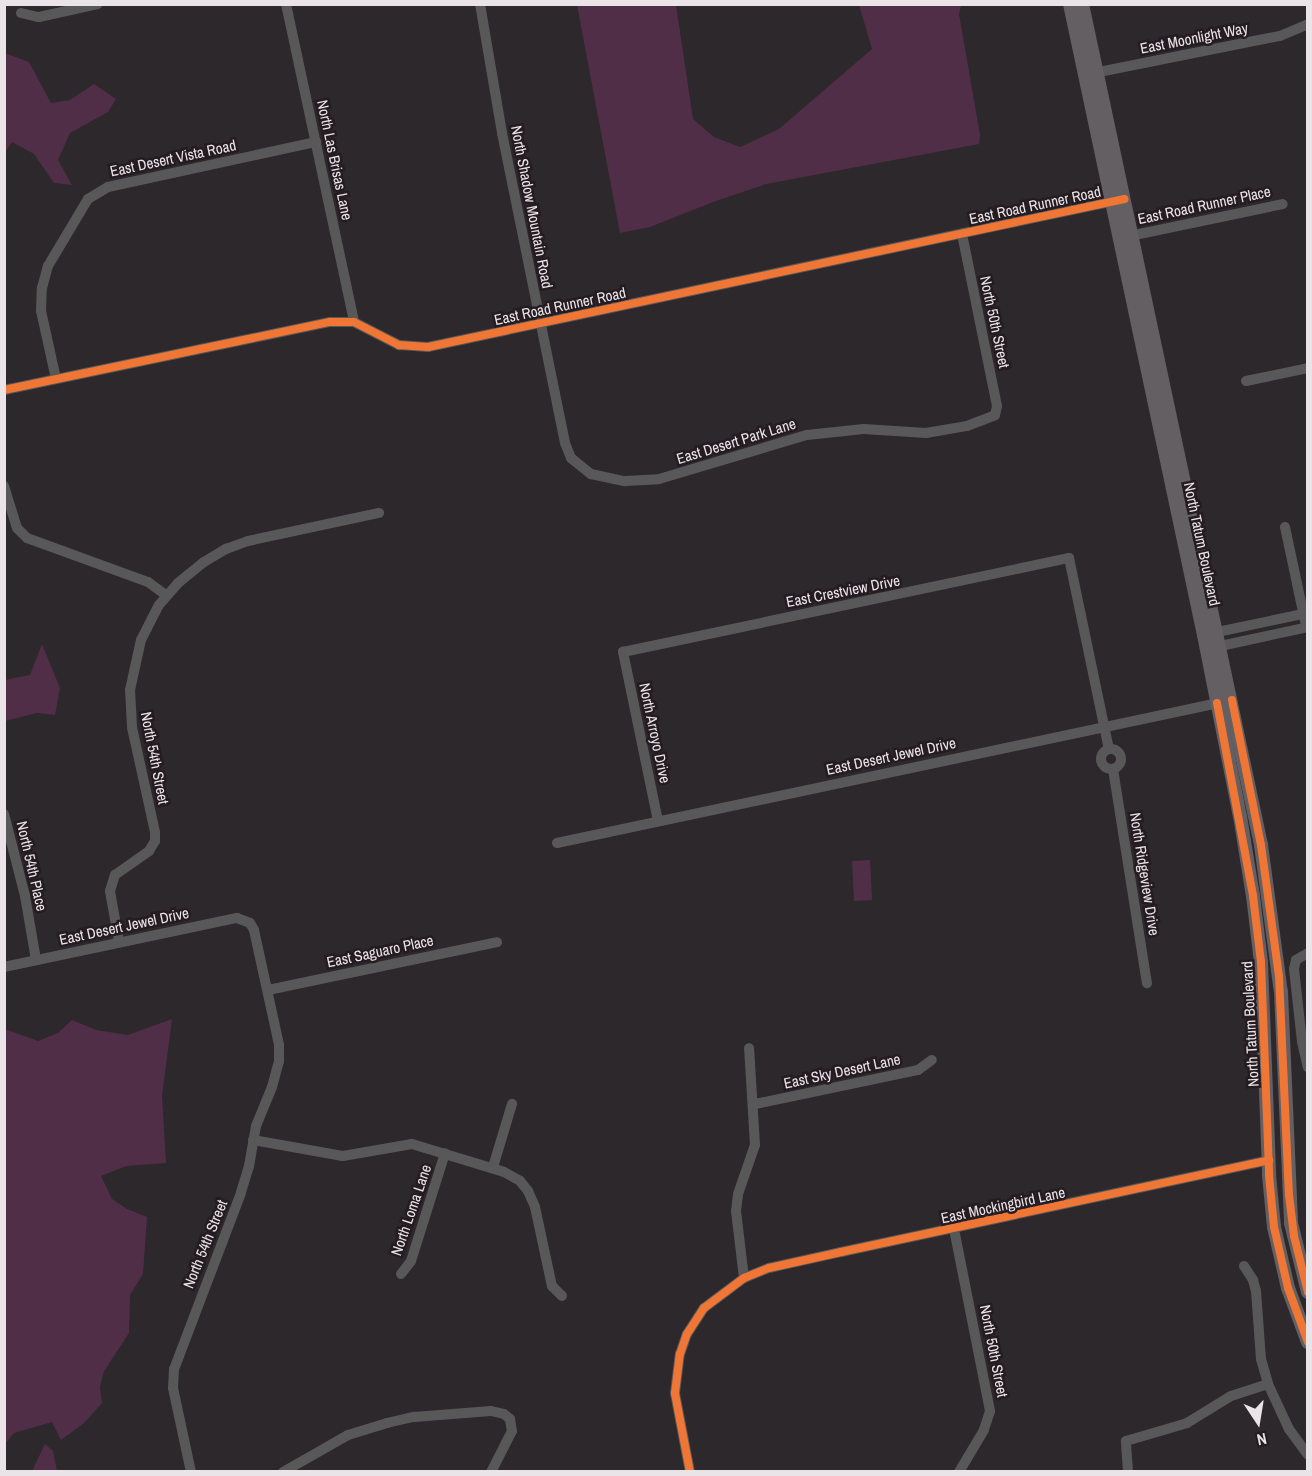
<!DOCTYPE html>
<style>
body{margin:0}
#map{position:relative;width:1312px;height:1476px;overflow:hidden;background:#2d282b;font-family:"Archivo Narrow",sans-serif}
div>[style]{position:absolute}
.green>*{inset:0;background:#512e47;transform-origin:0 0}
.minor>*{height:10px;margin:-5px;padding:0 5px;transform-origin:5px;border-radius:5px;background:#595859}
.minor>.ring{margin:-5px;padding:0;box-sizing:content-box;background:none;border:10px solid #595859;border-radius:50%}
.major>*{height:14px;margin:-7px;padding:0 7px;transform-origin:7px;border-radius:7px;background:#635f62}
.cycleway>*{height:8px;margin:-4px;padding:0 4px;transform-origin:4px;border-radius:4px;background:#f07635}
span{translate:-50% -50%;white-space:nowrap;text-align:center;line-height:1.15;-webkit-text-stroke:5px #251c22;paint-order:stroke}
.street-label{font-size:15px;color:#eae4e8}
.frame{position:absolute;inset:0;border:6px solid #eae4e8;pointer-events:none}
.north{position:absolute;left:1228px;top:1392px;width:60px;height:60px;-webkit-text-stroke:4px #251c22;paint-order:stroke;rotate:168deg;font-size:16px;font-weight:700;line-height:24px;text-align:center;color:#eae4e8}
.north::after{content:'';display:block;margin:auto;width:21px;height:27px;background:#eae4e8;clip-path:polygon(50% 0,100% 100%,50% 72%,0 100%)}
</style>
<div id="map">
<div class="green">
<div style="clip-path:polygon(577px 5px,676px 5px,693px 119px,714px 137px,740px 147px,779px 129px,872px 49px,859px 5px,961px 5px,959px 14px,980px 135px,979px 144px,766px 184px,713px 202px,650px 227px,620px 233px)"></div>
<div style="clip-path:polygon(5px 53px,29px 62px,51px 103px,70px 100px,94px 84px,116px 99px,108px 112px,70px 133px,58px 160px,72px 185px,54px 183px,34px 154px,12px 142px,5px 152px)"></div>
<div style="clip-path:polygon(42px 644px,60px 688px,55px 715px,37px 713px,5px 721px,5px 680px,30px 675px)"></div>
<div style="left:870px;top:860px;width:40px;height:18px;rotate:87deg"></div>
<div style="clip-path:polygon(172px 1019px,162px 1096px,166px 1163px,126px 1166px,101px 1176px,112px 1199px,127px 1209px,147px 1217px,143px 1274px,130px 1295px,129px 1333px,104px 1371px,100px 1387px,102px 1403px,84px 1423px,61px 1440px,52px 1422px,14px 1433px,5px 1444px,5px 1029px,38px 1041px,58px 1033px,72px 1020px,96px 1030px,128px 1035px)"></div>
<div style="clip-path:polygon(45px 1444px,53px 1451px,57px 1471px,32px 1471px)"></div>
</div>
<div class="minor">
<div style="left:286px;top:4px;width:325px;rotate:77.9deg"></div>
<div style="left:480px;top:4px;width:131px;rotate:80.3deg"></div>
<div style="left:502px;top:133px;width:316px;rotate:78.5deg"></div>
<div style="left:565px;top:443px;width:16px;rotate:68deg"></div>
<div style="left:571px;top:458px;width:26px;rotate:39deg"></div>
<div style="left:591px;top:474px;width:35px;rotate:12deg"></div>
<div style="left:625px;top:481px;width:34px;rotate:-3deg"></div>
<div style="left:659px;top:479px;width:154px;rotate:-16.6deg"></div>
<div style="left:807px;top:435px;width:57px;rotate:-6deg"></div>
<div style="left:864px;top:429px;width:62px;rotate:3.7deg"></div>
<div style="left:926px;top:433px;width:42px;rotate:-9.7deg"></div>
<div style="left:967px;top:426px;width:30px;rotate:-21deg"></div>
<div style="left:995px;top:415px;width:9px;rotate:-77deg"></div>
<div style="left:997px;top:406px;width:176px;rotate:-101.5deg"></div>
<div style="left:21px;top:13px;width:18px;rotate:13deg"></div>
<div style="left:39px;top:17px;width:60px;rotate:-12.4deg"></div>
<div style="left:1089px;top:74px;width:195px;rotate:-11.3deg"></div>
<div style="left:1280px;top:36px;width:30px;rotate:-23deg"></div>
<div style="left:1125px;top:237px;width:161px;rotate:-11.8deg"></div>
<div style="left:56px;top:379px;width:70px;rotate:-102.4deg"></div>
<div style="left:41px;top:311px;width:23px;rotate:-88deg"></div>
<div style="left:42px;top:288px;width:23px;rotate:-75deg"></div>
<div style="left:48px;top:266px;width:78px;rotate:-59.2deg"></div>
<div style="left:88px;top:199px;width:23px;rotate:-31deg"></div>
<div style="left:108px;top:187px;width:213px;rotate:-12.2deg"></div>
<div style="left:1246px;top:381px;width:63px;rotate:-11.8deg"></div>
<div style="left:4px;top:390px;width:333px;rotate:-11.8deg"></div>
<div style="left:330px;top:322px;width:24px"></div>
<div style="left:354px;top:322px;width:51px;rotate:27.1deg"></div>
<div style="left:399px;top:345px;width:29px;rotate:4deg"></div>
<div style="left:428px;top:347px;width:706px;rotate:-12.01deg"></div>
<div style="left:4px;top:486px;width:44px;rotate:72.8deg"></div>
<div style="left:17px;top:528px;width:14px;rotate:45deg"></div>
<div style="left:27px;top:538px;width:129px;rotate:20deg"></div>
<div style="left:148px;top:582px;width:22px;rotate:36deg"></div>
<div style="left:1285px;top:527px;width:96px;rotate:78deg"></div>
<div style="left:1208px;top:634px;width:102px;rotate:-11.9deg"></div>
<div style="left:1211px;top:648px;width:99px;rotate:-12.2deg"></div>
<div class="ring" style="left:1101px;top:749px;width:10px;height:10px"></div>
<div style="left:1113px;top:769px;width:217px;rotate:81deg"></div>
<div style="left:4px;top:814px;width:85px;rotate:75.6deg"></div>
<div style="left:25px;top:896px;width:65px;rotate:80.2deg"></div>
<div style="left:658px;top:821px;width:173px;rotate:-101.7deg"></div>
<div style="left:623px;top:652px;width:456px;rotate:-11.9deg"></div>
<div style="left:1069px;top:558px;width:195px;rotate:78.2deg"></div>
<div style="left:557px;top:843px;width:681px;rotate:-11.95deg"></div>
<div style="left:119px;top:942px;width:52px;rotate:-100deg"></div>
<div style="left:110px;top:891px;width:17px;rotate:-73deg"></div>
<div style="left:115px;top:875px;width:42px;rotate:-35.2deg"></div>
<div style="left:149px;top:851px;width:12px;rotate:-59deg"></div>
<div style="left:155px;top:841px;width:9px;rotate:-90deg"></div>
<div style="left:155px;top:832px;width:107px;rotate:-102.4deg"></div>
<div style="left:132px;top:727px;width:37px;rotate:-93deg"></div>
<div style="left:130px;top:690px;width:51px;rotate:-77.6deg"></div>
<div style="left:141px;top:640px;width:39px;rotate:-63deg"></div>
<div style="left:159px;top:605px;width:29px;rotate:-49deg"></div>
<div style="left:178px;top:583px;width:33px;rotate:-39deg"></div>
<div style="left:204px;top:562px;width:26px;rotate:-31deg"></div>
<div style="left:226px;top:549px;width:23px;rotate:-20deg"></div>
<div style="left:248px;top:541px;width:134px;rotate:-12.1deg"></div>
<div style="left:1308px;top:953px;width:14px;rotate:150deg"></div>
<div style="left:1296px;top:960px;width:9px;rotate:103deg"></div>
<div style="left:1294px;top:969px;width:73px;rotate:83.7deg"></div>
<div style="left:1302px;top:1042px;width:26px;rotate:77deg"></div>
<div style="left:4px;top:967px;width:238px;rotate:-11.9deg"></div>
<div style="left:237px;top:918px;width:14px;rotate:21deg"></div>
<div style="left:250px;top:923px;width:8px;rotate:60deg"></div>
<div style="left:254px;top:930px;width:118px;rotate:77.7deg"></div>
<div style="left:279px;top:1045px;width:16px;rotate:90deg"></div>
<div style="left:279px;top:1061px;width:27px;rotate:105deg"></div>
<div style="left:272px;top:1087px;width:42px;rotate:112.3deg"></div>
<div style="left:256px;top:1126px;width:41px;rotate:99.9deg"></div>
<div style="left:249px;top:1166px;width:28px;rotate:107deg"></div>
<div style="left:241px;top:1193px;width:188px;rotate:110.8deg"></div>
<div style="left:174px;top:1369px;width:19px;rotate:93deg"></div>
<div style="left:173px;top:1388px;width:86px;rotate:77.9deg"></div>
<div style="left:268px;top:990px;width:234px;rotate:-11.8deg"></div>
<div style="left:755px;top:1104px;width:167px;rotate:-11.8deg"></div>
<div style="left:918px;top:1070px;width:17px;rotate:-36deg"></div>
<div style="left:253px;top:1140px;width:91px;rotate:10.1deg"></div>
<div style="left:343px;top:1156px;width:70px;rotate:-9.9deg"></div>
<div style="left:412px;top:1144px;width:96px;rotate:16.9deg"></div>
<div style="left:504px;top:1172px;width:18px;rotate:29deg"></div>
<div style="left:520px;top:1181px;width:13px;rotate:51deg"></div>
<div style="left:528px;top:1191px;width:17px;rotate:66deg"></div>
<div style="left:535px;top:1207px;width:81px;rotate:77.9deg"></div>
<div style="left:552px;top:1286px;width:14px;rotate:45deg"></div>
<div style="left:493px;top:1167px;width:66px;rotate:-73.2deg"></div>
<div style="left:954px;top:1229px;width:186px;rotate:78.8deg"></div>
<div style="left:990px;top:1411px;width:20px;rotate:108deg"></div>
<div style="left:984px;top:1430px;width:49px;rotate:120.8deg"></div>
<div style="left:1244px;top:1266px;width:17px;rotate:57deg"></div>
<div style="left:1253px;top:1280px;width:11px;rotate:75deg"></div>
<div style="left:1256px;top:1291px;width:68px;rotate:85.8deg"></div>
<div style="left:1261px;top:1359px;width:26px;rotate:74deg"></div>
<div style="left:1268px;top:1384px;width:50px;rotate:65deg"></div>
<div style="left:1289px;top:1429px;width:32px;rotate:54deg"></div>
<div style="left:401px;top:1274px;width:16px;rotate:-52deg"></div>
<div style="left:411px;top:1261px;width:113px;rotate:-72.5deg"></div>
<div style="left:744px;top:1278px;width:67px;rotate:-96.8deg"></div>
<div style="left:736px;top:1211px;width:17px;rotate:-83deg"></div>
<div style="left:738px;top:1194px;width:52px;rotate:-70.9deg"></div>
<div style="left:755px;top:1145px;width:97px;rotate:-93.5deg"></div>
<div style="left:283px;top:1472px;width:75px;rotate:-29.6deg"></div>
<div style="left:348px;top:1435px;width:41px;rotate:-17.1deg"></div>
<div style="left:387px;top:1423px;width:28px;rotate:-13deg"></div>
<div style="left:414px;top:1417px;width:77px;rotate:-4.5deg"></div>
<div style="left:491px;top:1411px;width:13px;rotate:13deg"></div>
<div style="left:504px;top:1414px;width:8px;rotate:40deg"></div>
<div style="left:510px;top:1419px;width:12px;rotate:81deg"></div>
<div style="left:512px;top:1431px;width:46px;rotate:117.1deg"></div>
<div style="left:690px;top:1472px;width:80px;rotate:-100.8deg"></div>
<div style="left:675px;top:1393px;width:39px;rotate:-83deg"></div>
<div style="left:680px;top:1354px;width:21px;rotate:-71deg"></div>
<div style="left:687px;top:1334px;width:31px;rotate:-57deg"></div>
<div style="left:704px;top:1308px;width:50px;rotate:-36.9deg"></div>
<div style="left:744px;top:1278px;width:27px;rotate:-22deg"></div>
<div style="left:769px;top:1268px;width:74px;rotate:-12.5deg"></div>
<div style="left:841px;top:1252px;width:438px;rotate:-12.1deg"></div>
<div style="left:1128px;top:1472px;width:31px;rotate:-94deg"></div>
<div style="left:1126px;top:1441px;width:64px;rotate:-16.4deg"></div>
<div style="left:1187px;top:1423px;width:52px;rotate:-31.5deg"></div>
<div style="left:1231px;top:1396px;width:39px;rotate:-18deg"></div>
</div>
<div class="major">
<div style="left:1070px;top:4px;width:645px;rotate:78.01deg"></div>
<div style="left:1204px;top:635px;width:185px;rotate:78.8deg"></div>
<div style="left:1240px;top:816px;width:81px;rotate:80.8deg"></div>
<div style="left:1253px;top:896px;width:66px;rotate:83.1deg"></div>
<div style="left:1261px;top:962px;width:213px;rotate:87.8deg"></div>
<div style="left:1269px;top:1175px;width:52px;rotate:84.5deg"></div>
<div style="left:1274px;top:1227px;width:63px;rotate:77.1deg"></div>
<div style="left:1288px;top:1288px;width:58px;rotate:69.7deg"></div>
<div style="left:1082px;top:4px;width:860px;rotate:77.98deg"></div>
<div style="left:1261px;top:845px;width:148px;rotate:82.3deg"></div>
<div style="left:1281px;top:992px;width:231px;rotate:87.5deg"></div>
<div style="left:1291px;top:1223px;width:71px;rotate:76.2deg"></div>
</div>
<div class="cycleway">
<div style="left:4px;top:390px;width:333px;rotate:-11.8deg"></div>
<div style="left:330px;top:322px;width:24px"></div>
<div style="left:354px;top:322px;width:51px;rotate:27.1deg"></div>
<div style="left:399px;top:345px;width:29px;rotate:4deg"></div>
<div style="left:428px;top:347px;width:712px;rotate:-12deg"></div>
<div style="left:1232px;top:700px;width:148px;rotate:78.7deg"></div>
<div style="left:1261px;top:845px;width:132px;rotate:82.2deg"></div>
<div style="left:1279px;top:976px;width:219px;rotate:87.4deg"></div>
<div style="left:1289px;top:1195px;width:41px;rotate:83deg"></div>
<div style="left:1294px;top:1236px;width:58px;rotate:76deg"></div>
<div style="left:1217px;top:703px;width:196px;rotate:79.4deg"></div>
<div style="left:1253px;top:896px;width:66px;rotate:83.1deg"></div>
<div style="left:1261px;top:962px;width:213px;rotate:87.8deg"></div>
<div style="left:1269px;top:1175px;width:52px;rotate:84.5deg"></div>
<div style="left:1274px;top:1227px;width:63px;rotate:77.1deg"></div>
<div style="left:1288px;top:1288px;width:58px;rotate:69.7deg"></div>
<div style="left:690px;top:1472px;width:80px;rotate:-100.8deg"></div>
<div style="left:675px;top:1393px;width:39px;rotate:-83deg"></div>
<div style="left:680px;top:1354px;width:21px;rotate:-71deg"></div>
<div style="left:687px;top:1334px;width:31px;rotate:-57deg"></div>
<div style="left:704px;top:1308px;width:50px;rotate:-36.9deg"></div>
<div style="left:744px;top:1278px;width:27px;rotate:-22deg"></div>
<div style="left:769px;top:1268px;width:74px;rotate:-12.5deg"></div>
<div style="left:841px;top:1252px;width:438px;rotate:-12.1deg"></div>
</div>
<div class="street-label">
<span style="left:1194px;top:38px;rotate:-11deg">East Moonlight Way</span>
<span style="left:173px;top:158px;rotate:-12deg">East Desert Vista Road</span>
<span style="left:335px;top:160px;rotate:78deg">North Las Brisas Lane</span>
<span style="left:1035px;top:205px;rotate:-12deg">East Road Runner Road</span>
<span style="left:1204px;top:205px;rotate:-12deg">East Road Runner Place</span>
<span style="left:532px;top:207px;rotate:79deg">North Shadow Mountain Road</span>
<span style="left:560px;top:306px;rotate:-12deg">East Road Runner Road</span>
<span style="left:995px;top:322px;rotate:78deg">North 50th Street</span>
<span style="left:736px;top:441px;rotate:-17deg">East Desert Park Lane</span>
<span style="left:1202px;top:544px;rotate:78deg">North Tatum Boulevard</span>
<span style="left:843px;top:591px;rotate:-11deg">East Crestview Drive</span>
<span style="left:655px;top:733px;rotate:78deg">North Arroyo Drive</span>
<span style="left:891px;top:756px;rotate:-12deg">East Desert Jewel Drive</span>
<span style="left:155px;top:758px;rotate:79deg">North 54th Street</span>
<span style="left:32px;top:866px;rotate:77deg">North 54th Place</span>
<span style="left:1145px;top:874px;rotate:81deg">North Ridgeview Drive</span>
<span style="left:124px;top:926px;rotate:-12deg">East Desert Jewel Drive</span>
<span style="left:380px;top:951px;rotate:-12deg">East Saguaro Place</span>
<span style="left:1250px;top:1024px;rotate:-93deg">North Tatum Boulevard</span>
<span style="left:842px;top:1071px;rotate:-12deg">East Sky Desert Lane</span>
<span style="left:1003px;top:1205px;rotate:-12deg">East Mockingbird Lane</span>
<span style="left:411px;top:1210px;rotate:-71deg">North Loma Lane</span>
<span style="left:205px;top:1244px;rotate:-68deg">North 54th Street</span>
<span style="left:994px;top:1351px;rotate:79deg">North 50th Street</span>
</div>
<div class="frame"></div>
<div class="north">N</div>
</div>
